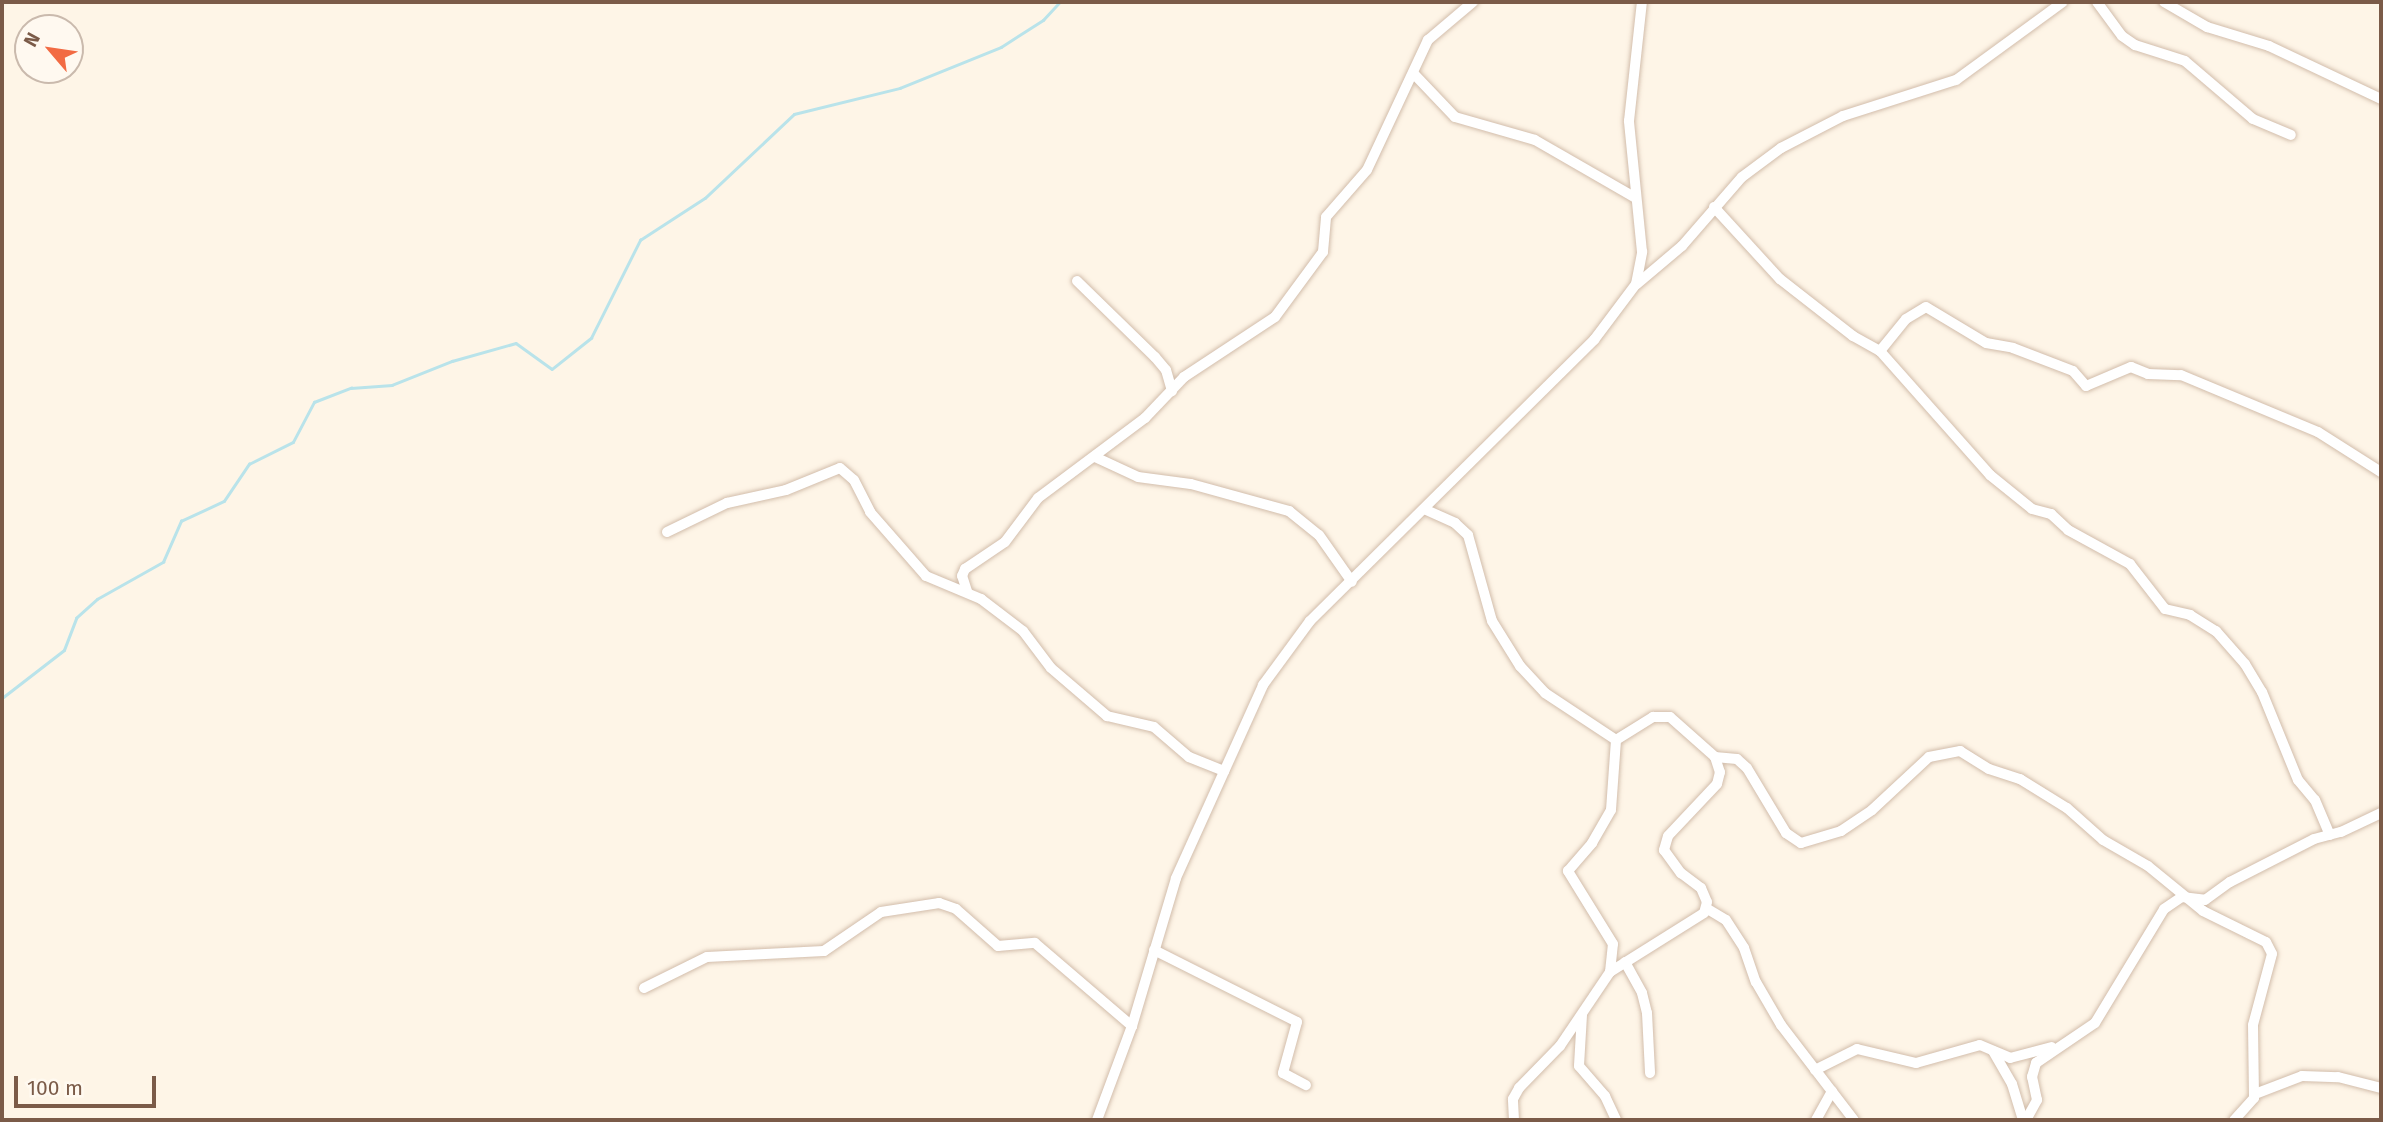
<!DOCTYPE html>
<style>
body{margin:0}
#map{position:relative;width:2383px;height:1122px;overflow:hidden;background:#fef5e7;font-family:"Fira Sans",sans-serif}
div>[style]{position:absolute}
.stream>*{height:2.5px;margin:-1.25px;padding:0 1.25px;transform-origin:1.25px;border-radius:1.25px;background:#b9e3ea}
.roads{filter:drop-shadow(0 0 2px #d2bdab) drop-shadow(0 0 2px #d2bdab)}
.minor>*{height:10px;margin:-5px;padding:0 5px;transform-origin:5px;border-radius:5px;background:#fff}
span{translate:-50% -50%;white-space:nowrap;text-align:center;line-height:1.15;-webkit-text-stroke:5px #fff9f0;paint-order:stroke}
.frame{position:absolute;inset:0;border:4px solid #7b5b48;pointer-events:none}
.north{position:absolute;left:14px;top:14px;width:70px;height:70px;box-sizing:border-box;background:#fff9f0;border:2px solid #cabaad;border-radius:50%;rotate:299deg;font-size:19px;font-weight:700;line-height:28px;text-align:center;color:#7b5b48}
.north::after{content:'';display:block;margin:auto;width:24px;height:32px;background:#f26b43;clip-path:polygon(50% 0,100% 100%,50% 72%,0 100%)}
.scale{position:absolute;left:14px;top:1076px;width:142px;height:32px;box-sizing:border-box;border:4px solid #7b5b48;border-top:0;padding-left:9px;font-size:21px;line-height:24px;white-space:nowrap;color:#7b5b48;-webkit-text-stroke:5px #fff9f0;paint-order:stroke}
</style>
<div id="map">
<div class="stream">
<div style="left:2px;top:698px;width:78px;rotate:-37.7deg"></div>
<div style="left:64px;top:650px;width:34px;rotate:-69deg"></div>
<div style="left:76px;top:618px;width:28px;rotate:-42deg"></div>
<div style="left:97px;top:599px;width:76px;rotate:-29.3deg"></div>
<div style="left:163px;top:562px;width:45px;rotate:-66.3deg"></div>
<div style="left:181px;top:521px;width:47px;rotate:-24.9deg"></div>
<div style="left:224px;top:501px;width:45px;rotate:-56deg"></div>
<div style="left:249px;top:464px;width:49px;rotate:-26.6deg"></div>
<div style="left:293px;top:442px;width:45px;rotate:-62.3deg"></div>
<div style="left:314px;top:402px;width:40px;rotate:-21deg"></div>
<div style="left:351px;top:388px;width:41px;rotate:-4.2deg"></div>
<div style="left:392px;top:385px;width:65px;rotate:-21.8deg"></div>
<div style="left:452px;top:361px;width:66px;rotate:-15.7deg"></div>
<div style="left:516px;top:343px;width:44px;rotate:35.8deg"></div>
<div style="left:552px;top:369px;width:50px;rotate:-38.5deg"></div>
<div style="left:591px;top:338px;width:110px;rotate:-63.4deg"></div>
<div style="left:640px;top:240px;width:77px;rotate:-32.9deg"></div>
<div style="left:705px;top:198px;width:122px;rotate:-43.3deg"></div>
<div style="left:794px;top:114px;width:109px;rotate:-13.8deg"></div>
<div style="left:900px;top:88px;width:109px;rotate:-22.1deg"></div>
<div style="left:1001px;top:47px;width:50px;rotate:-32.7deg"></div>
<div style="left:1043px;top:20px;width:25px;rotate:-47deg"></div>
</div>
<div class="roads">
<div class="minor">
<div style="left:2097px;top:2px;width:42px;rotate:53.7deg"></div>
<div style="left:2122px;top:36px;width:16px;rotate:35deg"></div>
<div style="left:2135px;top:45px;width:52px;rotate:17.7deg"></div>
<div style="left:2185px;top:61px;width:89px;rotate:40.5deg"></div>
<div style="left:2253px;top:119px;width:41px;rotate:22.8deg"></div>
<div style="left:2164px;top:2px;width:50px;rotate:30.2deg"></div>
<div style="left:2207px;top:27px;width:65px;rotate:17deg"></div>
<div style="left:2269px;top:46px;width:124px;rotate:25.3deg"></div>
<div style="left:1414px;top:74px;width:59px;rotate:46.4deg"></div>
<div style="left:1455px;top:117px;width:83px;rotate:16deg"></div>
<div style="left:1535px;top:140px;width:114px;rotate:29.9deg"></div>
<div style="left:1714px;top:207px;width:98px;rotate:47.5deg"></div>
<div style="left:1780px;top:279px;width:93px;rotate:38deg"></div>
<div style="left:1853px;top:336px;width:31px;rotate:29deg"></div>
<div style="left:1880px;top:351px;width:166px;rotate:48.4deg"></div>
<div style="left:1990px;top:475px;width:54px;rotate:39deg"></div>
<div style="left:2032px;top:509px;width:20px;rotate:15deg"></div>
<div style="left:2051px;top:514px;width:23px;rotate:43deg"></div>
<div style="left:2068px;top:530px;width:71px;rotate:28.7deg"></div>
<div style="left:2130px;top:564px;width:57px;rotate:52.1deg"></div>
<div style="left:2165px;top:609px;width:26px;rotate:13deg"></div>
<div style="left:2190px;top:615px;width:31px;rotate:32deg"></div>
<div style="left:2216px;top:631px;width:44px;rotate:48.7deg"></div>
<div style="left:2245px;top:664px;width:33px;rotate:59deg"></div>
<div style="left:2262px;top:692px;width:95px;rotate:67.8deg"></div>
<div style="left:2298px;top:780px;width:26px;rotate:50deg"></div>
<div style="left:2315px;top:800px;width:38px;rotate:67deg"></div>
<div style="left:1077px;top:281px;width:109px;rotate:44.3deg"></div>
<div style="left:1155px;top:357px;width:17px;rotate:50deg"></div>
<div style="left:1166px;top:370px;width:22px;rotate:74deg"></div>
<div style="left:1637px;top:284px;width:59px;rotate:-40.2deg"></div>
<div style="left:1682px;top:246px;width:91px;rotate:-49deg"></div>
<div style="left:1742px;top:177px;width:49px;rotate:-36.6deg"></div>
<div style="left:1781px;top:148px;width:70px;rotate:-27.3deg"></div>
<div style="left:1843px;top:116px;width:119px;rotate:-17.7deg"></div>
<div style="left:1956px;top:80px;width:132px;rotate:-36.1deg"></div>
<div style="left:1880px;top:351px;width:41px;rotate:-50.9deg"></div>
<div style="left:1906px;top:319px;width:23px;rotate:-31deg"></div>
<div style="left:1926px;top:307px;width:70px;rotate:31deg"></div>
<div style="left:1986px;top:343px;width:27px;rotate:10deg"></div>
<div style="left:2013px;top:348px;width:64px;rotate:21deg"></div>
<div style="left:2073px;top:371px;width:20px;rotate:49deg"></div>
<div style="left:2086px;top:386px;width:49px;rotate:-22.9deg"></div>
<div style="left:2131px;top:367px;width:18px;rotate:22deg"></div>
<div style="left:2148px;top:374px;width:33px;rotate:2deg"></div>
<div style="left:2181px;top:375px;width:148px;rotate:22.6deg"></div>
<div style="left:2318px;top:432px;width:75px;rotate:32.4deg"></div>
<div style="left:1095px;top:457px;width:47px;rotate:24.9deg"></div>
<div style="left:1138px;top:477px;width:53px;rotate:7.5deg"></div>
<div style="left:1191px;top:484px;width:102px;rotate:15.4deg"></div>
<div style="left:1289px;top:511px;width:38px;rotate:39deg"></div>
<div style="left:1319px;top:535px;width:57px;rotate:54.9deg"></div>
<div style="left:1424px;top:509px;width:34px;rotate:24deg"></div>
<div style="left:1455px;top:523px;width:18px;rotate:43deg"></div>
<div style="left:1468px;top:535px;width:89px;rotate:74.4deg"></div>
<div style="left:1492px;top:621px;width:53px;rotate:58.1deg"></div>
<div style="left:1520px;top:666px;width:37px;rotate:47deg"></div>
<div style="left:1545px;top:693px;width:85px;rotate:33.5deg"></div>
<div style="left:1616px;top:740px;width:44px;rotate:-31.9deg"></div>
<div style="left:1653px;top:717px;width:17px"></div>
<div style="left:1670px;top:717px;width:60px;rotate:41.6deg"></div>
<div style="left:1715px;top:757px;width:16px;rotate:72deg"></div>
<div style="left:1720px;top:772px;width:12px;rotate:104deg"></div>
<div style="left:1717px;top:784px;width:71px;rotate:133.3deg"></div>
<div style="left:1668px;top:836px;width:15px;rotate:106deg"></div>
<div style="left:1664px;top:850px;width:29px;rotate:54deg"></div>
<div style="left:1681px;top:873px;width:25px;rotate:37deg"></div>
<div style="left:1701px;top:888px;width:15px;rotate:67deg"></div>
<div style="left:1707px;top:902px;width:11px;rotate:105deg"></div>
<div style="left:1704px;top:913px;width:111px;rotate:147.9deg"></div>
<div style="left:667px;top:532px;width:67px;rotate:-25.8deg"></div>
<div style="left:727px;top:503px;width:60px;rotate:-12.4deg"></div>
<div style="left:786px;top:490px;width:58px;rotate:-22.2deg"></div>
<div style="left:840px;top:468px;width:18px;rotate:41deg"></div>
<div style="left:854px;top:480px;width:36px;rotate:63deg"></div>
<div style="left:870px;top:512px;width:85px;rotate:48.8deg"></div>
<div style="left:926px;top:576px;width:60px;rotate:22.7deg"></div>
<div style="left:981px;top:599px;width:53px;rotate:37.3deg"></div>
<div style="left:1023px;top:631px;width:46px;rotate:52.9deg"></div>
<div style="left:1051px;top:668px;width:74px;rotate:40.6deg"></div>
<div style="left:1107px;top:716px;width:48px;rotate:13.2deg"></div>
<div style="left:1154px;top:727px;width:46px;rotate:40.6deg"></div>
<div style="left:1189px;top:757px;width:38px;rotate:22deg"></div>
<div style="left:967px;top:591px;width:16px;rotate:-108deg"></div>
<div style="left:962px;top:576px;width:8px;rotate:-67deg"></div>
<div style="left:965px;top:569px;width:48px;rotate:-34deg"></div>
<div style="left:1005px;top:542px;width:55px;rotate:-53.1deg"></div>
<div style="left:1038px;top:498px;width:134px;rotate:-36.8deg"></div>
<div style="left:1145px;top:418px;width:57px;rotate:-46.4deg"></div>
<div style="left:1184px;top:377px;width:109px;rotate:-33.4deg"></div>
<div style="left:1275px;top:317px;width:81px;rotate:-53.6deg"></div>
<div style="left:1323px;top:252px;width:35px;rotate:-85deg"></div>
<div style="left:1326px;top:217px;width:62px;rotate:-48.9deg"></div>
<div style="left:1367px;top:170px;width:144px;rotate:-64.9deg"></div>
<div style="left:1428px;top:40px;width:59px;rotate:-40.2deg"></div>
<div style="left:1715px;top:757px;width:22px;rotate:5deg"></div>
<div style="left:1737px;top:759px;width:13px;rotate:42deg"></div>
<div style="left:1747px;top:768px;width:76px;rotate:59deg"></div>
<div style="left:1786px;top:833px;width:18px;rotate:34deg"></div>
<div style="left:1801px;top:843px;width:42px;rotate:-16.7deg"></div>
<div style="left:1841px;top:831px;width:37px;rotate:-34deg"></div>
<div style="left:1872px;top:810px;width:78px;rotate:-42.9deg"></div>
<div style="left:1929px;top:757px;width:32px;rotate:-11deg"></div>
<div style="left:1960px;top:751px;width:34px;rotate:32deg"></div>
<div style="left:1989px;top:769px;width:33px;rotate:18deg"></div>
<div style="left:2020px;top:779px;width:55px;rotate:31.7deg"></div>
<div style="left:2067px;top:808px;width:48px;rotate:41.6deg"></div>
<div style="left:2103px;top:840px;width:52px;rotate:30deg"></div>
<div style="left:2148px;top:866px;width:71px;rotate:39.3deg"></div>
<div style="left:2203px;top:911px;width:70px;rotate:26.2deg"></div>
<div style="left:2266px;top:942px;width:13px;rotate:63deg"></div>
<div style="left:2272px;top:954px;width:73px;rotate:105deg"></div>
<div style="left:2253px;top:1025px;width:73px;rotate:89.2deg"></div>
<div style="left:2254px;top:1098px;width:30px;rotate:132deg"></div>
<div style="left:1706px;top:908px;width:23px;rotate:31deg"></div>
<div style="left:1726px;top:920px;width:33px;rotate:57deg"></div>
<div style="left:1744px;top:948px;width:36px;rotate:71deg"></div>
<div style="left:1756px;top:982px;width:50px;rotate:59.8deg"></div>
<div style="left:1781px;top:1025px;width:120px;rotate:52.5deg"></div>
<div style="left:1154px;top:950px;width:160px;rotate:26.7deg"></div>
<div style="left:1297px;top:1022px;width:53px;rotate:105.4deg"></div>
<div style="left:1283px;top:1073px;width:26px;rotate:28deg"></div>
<div style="left:1625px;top:962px;width:35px;rotate:61deg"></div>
<div style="left:1642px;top:993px;width:21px;rotate:76deg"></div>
<div style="left:1647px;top:1013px;width:60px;rotate:87.1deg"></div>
<div style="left:644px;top:988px;width:70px;rotate:-26.2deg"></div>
<div style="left:707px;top:957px;width:117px;rotate:-2.9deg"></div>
<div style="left:824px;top:951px;width:69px;rotate:-34.4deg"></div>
<div style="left:881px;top:912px;width:59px;rotate:-8.8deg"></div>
<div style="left:939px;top:903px;width:18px;rotate:19deg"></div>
<div style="left:956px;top:909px;width:56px;rotate:41.4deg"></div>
<div style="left:998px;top:946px;width:37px;rotate:-5deg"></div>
<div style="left:1035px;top:943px;width:128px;rotate:40.6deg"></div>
<div style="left:1582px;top:1015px;width:51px;rotate:93.4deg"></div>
<div style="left:1579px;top:1066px;width:40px;rotate:49deg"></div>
<div style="left:1605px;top:1096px;width:26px;rotate:65deg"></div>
<div style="left:1993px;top:1051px;width:38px;rotate:60deg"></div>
<div style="left:2012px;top:1084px;width:38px;rotate:73deg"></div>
<div style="left:1815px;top:1070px;width:47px;rotate:-26.6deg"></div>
<div style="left:1857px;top:1049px;width:61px;rotate:13.3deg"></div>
<div style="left:1916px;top:1063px;width:66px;rotate:-15.7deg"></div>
<div style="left:1980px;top:1045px;width:33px;rotate:23deg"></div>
<div style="left:2010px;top:1058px;width:43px;rotate:-14.7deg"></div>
<div style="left:2255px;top:1094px;width:50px;rotate:-21deg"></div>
<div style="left:2302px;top:1076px;width:36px;rotate:2deg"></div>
<div style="left:2338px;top:1077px;width:44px;rotate:14.3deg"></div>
<div style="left:1097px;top:1120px;width:100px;rotate:-69.6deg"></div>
<div style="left:1132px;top:1026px;width:154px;rotate:-73.4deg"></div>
<div style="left:1176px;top:878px;width:212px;rotate:-65.7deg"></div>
<div style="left:1263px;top:685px;width:79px;rotate:-53.7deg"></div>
<div style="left:1310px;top:621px;width:400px;rotate:-44.7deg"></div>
<div style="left:1594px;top:340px;width:70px;rotate:-53.1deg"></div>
<div style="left:1636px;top:284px;width:33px;rotate:-79deg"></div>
<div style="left:1642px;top:252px;width:132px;rotate:-95.7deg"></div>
<div style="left:1629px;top:121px;width:120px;rotate:-83.8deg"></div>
<div style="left:1514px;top:1120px;width:21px;rotate:-93deg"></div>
<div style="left:1513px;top:1099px;width:13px;rotate:-61deg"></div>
<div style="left:1519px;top:1088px;width:59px;rotate:-45.7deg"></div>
<div style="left:1560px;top:1046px;width:89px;rotate:-56deg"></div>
<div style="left:1610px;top:972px;width:28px;rotate:-84deg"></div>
<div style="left:1613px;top:944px;width:86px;rotate:-121.7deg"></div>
<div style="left:1568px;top:871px;width:37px;rotate:-49deg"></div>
<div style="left:1592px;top:843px;width:38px;rotate:-60deg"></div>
<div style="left:1611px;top:810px;width:70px;rotate:-85.9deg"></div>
<div style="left:1816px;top:1120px;width:33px;rotate:-61deg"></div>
<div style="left:2026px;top:1120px;width:23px;rotate:-61deg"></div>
<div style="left:2037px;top:1100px;width:24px;rotate:-102deg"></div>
<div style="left:2032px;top:1077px;width:15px;rotate:-74deg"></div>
<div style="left:2036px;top:1063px;width:71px;rotate:-34.1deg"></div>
<div style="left:2095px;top:1023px;width:133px;rotate:-58.8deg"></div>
<div style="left:2164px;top:909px;width:22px;rotate:-34deg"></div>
<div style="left:2182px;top:897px;width:23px;rotate:7deg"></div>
<div style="left:2205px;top:900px;width:31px;rotate:-36deg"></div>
<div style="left:2230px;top:882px;width:94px;rotate:-27.1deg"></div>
<div style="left:2314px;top:839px;width:28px;rotate:-15deg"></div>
<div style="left:2341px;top:832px;width:44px;rotate:-25.4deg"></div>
</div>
</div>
<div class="frame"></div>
<div class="north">N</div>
<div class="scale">100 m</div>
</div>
